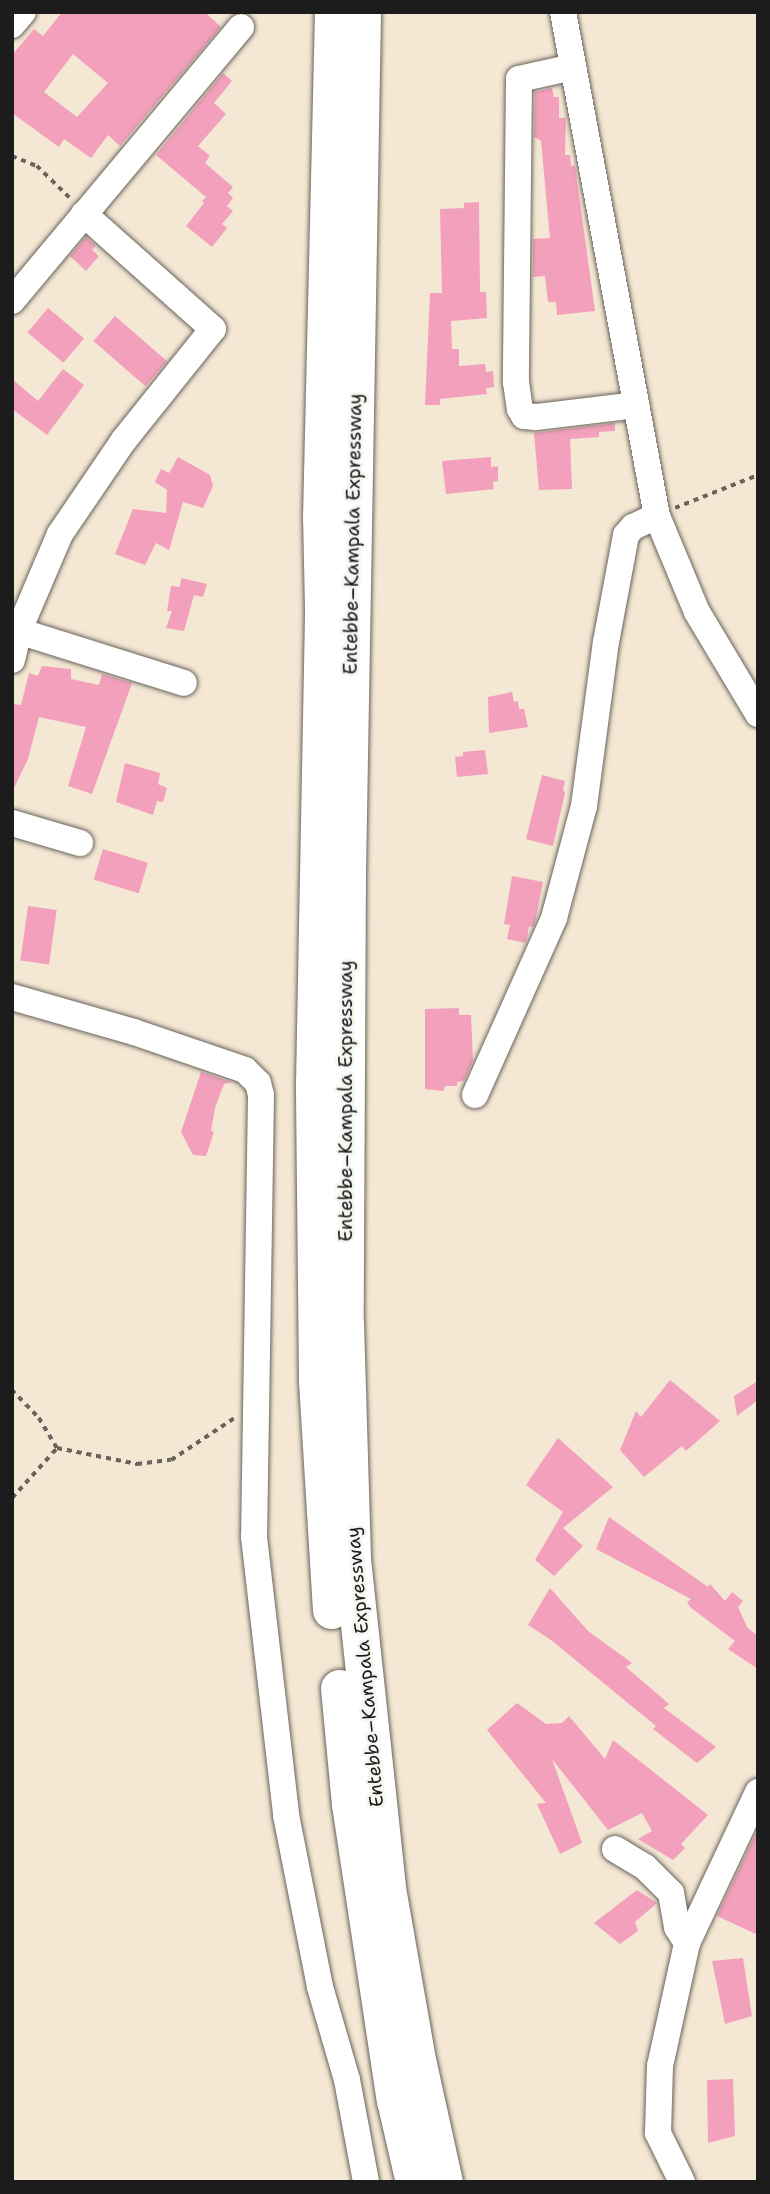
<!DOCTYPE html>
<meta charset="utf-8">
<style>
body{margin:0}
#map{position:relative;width:770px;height:2194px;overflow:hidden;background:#f4e7d3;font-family:"Shantell Sans",sans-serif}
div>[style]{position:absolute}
.building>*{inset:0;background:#f2a0bc;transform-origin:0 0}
.path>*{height:3.5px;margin-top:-1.75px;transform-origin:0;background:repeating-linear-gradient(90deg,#68635c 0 5px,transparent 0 10px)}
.roads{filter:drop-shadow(0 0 2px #68635c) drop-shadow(0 0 2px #68635c)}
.minor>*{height:26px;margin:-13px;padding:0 13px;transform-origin:13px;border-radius:13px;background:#fff}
.highway>*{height:37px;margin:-18.5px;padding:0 18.5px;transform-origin:18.5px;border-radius:18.5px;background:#fff}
span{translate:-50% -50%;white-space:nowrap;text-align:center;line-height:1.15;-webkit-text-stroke:6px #f6f6f2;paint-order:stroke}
.street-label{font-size:19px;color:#1c1c1c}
.frame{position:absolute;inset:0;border:14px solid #1c1c1c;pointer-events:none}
</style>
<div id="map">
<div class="building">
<div style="clip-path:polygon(evenodd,62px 12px,205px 12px,221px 27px,120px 146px,108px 135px,91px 158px,64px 139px,59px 147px,12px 113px,12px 55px,34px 29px,43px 36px,62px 12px,73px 54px,108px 83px,77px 117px,44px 92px,73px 54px)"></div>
<div style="clip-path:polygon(223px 73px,232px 81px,214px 103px,226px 114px,198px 146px,210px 156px,205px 163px,233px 187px,228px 193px,233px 198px,227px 206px,233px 211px,222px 224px,227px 228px,212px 247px,186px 226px,204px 203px,202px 201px,206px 197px,156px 155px)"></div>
<div style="clip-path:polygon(552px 88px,554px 97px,559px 97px,559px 118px,566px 118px,565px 155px,570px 155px,571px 166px,575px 166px,595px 311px,557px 315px,556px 302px,548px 302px,545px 276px,533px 277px,533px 239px,550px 238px,541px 141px,534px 137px,535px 92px)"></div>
<div style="clip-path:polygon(479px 202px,480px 292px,486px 292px,487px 318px,451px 321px,452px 349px,459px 349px,459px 366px,485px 364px,486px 372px,493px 371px,494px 387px,486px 388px,487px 394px,440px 399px,440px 405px,425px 405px,430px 293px,442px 293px,440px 209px,464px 208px,464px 203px)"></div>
<div style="clip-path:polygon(86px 237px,96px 246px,92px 250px,99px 256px,86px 271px,70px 256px)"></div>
<div style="left:48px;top:308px;width:47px;height:32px;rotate:40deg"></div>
<div style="left:115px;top:316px;width:69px;height:33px;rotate:41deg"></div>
<div style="clip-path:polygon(63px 369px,84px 385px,47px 435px,12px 409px,12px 379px,38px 401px)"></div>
<div style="clip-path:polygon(615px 423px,615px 431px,599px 432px,599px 437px,570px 439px,572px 489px,539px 490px,534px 433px)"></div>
<div style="clip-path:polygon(178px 457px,210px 475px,213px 486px,203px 508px,183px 502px,169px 550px,156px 543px,145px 565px,115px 554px,133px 509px,166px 513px,167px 490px,155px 482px,161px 469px,169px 473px)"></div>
<div style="clip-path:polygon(491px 457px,491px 467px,498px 466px,498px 481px,493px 482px,494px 489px,446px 494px,442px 461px)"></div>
<div style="clip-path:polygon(181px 578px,207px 584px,203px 597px,194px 595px,184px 631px,166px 628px,172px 611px,167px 611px,171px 586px,180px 587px)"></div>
<div style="clip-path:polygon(42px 666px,71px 669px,71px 679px,99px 685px,102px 674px,132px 683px,92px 794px,68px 786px,86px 727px,39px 717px,28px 759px,12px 792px,12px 704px,21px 705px,29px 673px,38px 676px)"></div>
<div style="clip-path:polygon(512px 692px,514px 702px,518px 701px,519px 709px,524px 709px,528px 727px,489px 733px,488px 697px)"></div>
<div style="clip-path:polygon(485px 750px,488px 774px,457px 777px,455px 757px,463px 756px,463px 752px)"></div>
<div style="clip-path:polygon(125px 763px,160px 773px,158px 784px,167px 788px,163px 802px,157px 801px,153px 815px,116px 802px)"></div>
<div style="clip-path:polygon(542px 775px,565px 781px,563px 790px,565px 793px,553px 846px,526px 839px)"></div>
<div style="left:103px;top:849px;width:47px;height:32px;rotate:17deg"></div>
<div style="clip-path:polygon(512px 876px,543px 882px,535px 923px,533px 927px,529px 926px,526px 943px,507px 939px,510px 925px,504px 924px)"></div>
<div style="left:28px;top:906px;width:29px;height:55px;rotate:8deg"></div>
<div style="clip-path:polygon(459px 1008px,459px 1015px,471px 1015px,473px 1061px,464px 1081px,457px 1082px,457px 1086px,445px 1086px,443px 1091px,425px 1089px,425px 1009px)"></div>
<div style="clip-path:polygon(201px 1072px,231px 1082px,224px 1084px,215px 1108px,211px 1131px,214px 1132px,206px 1156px,193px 1155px,181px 1132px)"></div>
<div style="clip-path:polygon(670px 1380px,720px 1421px,686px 1451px,682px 1446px,644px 1477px,620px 1450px,636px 1411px,641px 1417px)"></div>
<div style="clip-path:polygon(758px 1381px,758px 1400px,737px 1416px,734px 1396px)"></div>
<div style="clip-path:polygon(558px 1438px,613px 1487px,563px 1528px,583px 1546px,554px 1576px,535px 1560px,563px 1512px,526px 1485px)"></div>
<div style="clip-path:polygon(609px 1517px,708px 1587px,710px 1584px,725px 1601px,732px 1592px,743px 1601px,738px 1607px,747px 1627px,758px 1636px,758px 1669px,728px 1649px,735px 1641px,690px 1607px,687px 1602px,691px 1599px,596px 1549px)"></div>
<div style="clip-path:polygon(550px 1588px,588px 1631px,632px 1663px,626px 1667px,669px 1704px,664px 1708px,716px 1747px,697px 1763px,653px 1729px,656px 1726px,551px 1640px,528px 1625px)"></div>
<div style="clip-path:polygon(517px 1703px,546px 1724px,562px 1723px,569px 1716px,605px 1759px,613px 1740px,708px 1815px,681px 1844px,685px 1848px,673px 1860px,638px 1839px,652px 1831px,642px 1813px,608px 1830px,552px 1759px,582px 1843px,560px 1854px,537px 1804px,546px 1803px,487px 1730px)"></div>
<div style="clip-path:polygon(756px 1833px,758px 1833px,758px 1935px,717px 1916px)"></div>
<div style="clip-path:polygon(637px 1890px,657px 1903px,635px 1922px,638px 1931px,620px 1944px,594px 1923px)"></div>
<div style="clip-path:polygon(743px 1958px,752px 2016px,725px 2024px,712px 1961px)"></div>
<div style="clip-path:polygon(733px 2079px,735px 2136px,708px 2143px,707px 2080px)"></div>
</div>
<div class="path">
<div style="left:12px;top:156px;width:27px;rotate:22deg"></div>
<div style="left:37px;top:166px;width:47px;rotate:44.1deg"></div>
<div style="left:675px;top:508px;width:89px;rotate:-21.7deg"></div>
<div style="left:12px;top:1390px;width:39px;rotate:46deg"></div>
<div style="left:39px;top:1418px;width:35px;rotate:59deg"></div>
<div style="left:57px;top:1448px;width:82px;rotate:11.3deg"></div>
<div style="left:137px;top:1464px;width:34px;rotate:-7deg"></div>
<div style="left:171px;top:1460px;width:78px;rotate:-33.5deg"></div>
<div style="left:12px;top:1498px;width:67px;rotate:-48deg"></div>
</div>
<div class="roads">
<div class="minor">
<div style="left:563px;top:12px;width:513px;rotate:79.44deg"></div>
<div style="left:657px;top:516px;width:104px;rotate:67.4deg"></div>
<div style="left:697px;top:612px;width:119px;rotate:59.1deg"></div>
<div style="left:12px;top:25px;width:17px;rotate:-50deg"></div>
<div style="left:573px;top:67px;width:55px;rotate:167.5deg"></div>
<div style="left:519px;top:79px;width:303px;rotate:90.6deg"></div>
<div style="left:516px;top:382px;width:27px;rotate:82deg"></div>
<div style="left:520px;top:409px;width:8px;rotate:60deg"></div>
<div style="left:524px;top:416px;width:12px;rotate:5deg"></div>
<div style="left:536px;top:417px;width:101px;rotate:-6.8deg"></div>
<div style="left:12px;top:301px;width:357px;rotate:-50.1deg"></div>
<div style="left:12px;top:629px;width:180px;rotate:17.4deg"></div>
<div style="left:12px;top:660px;width:31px;rotate:-77deg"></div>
<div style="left:19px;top:630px;width:104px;rotate:-66.9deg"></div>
<div style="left:60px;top:534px;width:114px;rotate:-55.8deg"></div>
<div style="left:124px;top:440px;width:142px;rotate:-51.3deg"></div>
<div style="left:213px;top:329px;width:173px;rotate:-138.3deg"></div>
<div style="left:12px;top:823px;width:71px;rotate:16.4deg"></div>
<div style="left:12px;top:997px;width:127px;rotate:16deg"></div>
<div style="left:134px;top:1032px;width:117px;rotate:18.9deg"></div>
<div style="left:245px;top:1070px;width:18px;rotate:45deg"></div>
<div style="left:258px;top:1083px;width:12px;rotate:76deg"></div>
<div style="left:261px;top:1095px;width:442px;rotate:90.9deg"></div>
<div style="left:254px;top:1537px;width:280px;rotate:83.4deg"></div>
<div style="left:286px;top:1815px;width:175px;rotate:78.8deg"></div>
<div style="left:320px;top:1987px;width:97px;rotate:73.8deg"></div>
<div style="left:347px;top:2080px;width:104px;rotate:79.4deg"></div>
<div style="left:475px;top:1095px;width:194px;rotate:-65.9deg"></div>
<div style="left:554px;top:918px;width:116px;rotate:-75deg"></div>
<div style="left:584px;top:806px;width:165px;rotate:-82.4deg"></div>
<div style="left:606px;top:642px;width:109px;rotate:-79.4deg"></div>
<div style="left:626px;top:535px;width:11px;rotate:-49deg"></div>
<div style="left:633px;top:527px;width:26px;rotate:-25deg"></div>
<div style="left:615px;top:1849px;width:35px;rotate:31deg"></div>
<div style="left:645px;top:1867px;width:37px;rotate:45deg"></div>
<div style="left:671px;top:1893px;width:35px;rotate:80deg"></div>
<div style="left:677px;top:1927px;width:19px;rotate:58deg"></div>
<div style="left:682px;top:2182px;width:55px;rotate:-116.1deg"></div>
<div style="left:658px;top:2133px;width:67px;rotate:-88.3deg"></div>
<div style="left:660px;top:2066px;width:126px;rotate:-77.6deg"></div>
<div style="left:687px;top:1943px;width:167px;rotate:-64.8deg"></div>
</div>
<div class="highway">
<div style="left:362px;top:12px;width:860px;rotate:91deg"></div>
<div style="left:347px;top:872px;width:450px;rotate:90.3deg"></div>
<div style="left:345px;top:1322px;width:237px;rotate:88.3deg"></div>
<div style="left:352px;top:1559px;width:331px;rotate:83.9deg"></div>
<div style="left:387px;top:1888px;width:169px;rotate:80.1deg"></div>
<div style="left:416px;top:2055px;width:130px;rotate:77.6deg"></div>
<div style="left:331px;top:1610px;width:231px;rotate:-93.5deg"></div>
<div style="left:317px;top:1379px;width:296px;rotate:-90.6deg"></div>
<div style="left:314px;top:1083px;width:474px;rotate:-88.9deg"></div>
<div style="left:323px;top:609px;width:92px;rotate:-91.2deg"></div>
<div style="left:321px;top:517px;width:505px;rotate:-88.64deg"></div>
<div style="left:339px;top:1688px;width:117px;rotate:84.6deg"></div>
<div style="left:350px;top:1804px;width:299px;rotate:81.4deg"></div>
<div style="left:395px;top:2100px;width:84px;rotate:77deg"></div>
</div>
</div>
<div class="street-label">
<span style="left:353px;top:534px;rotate:-89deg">Entebbe–Kampala Expressway</span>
<span style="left:346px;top:1101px;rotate:-90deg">Entebbe–Kampala Expressway</span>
<span style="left:365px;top:1667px;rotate:-95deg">Entebbe–Kampala Expressway</span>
</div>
<div class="frame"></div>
</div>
